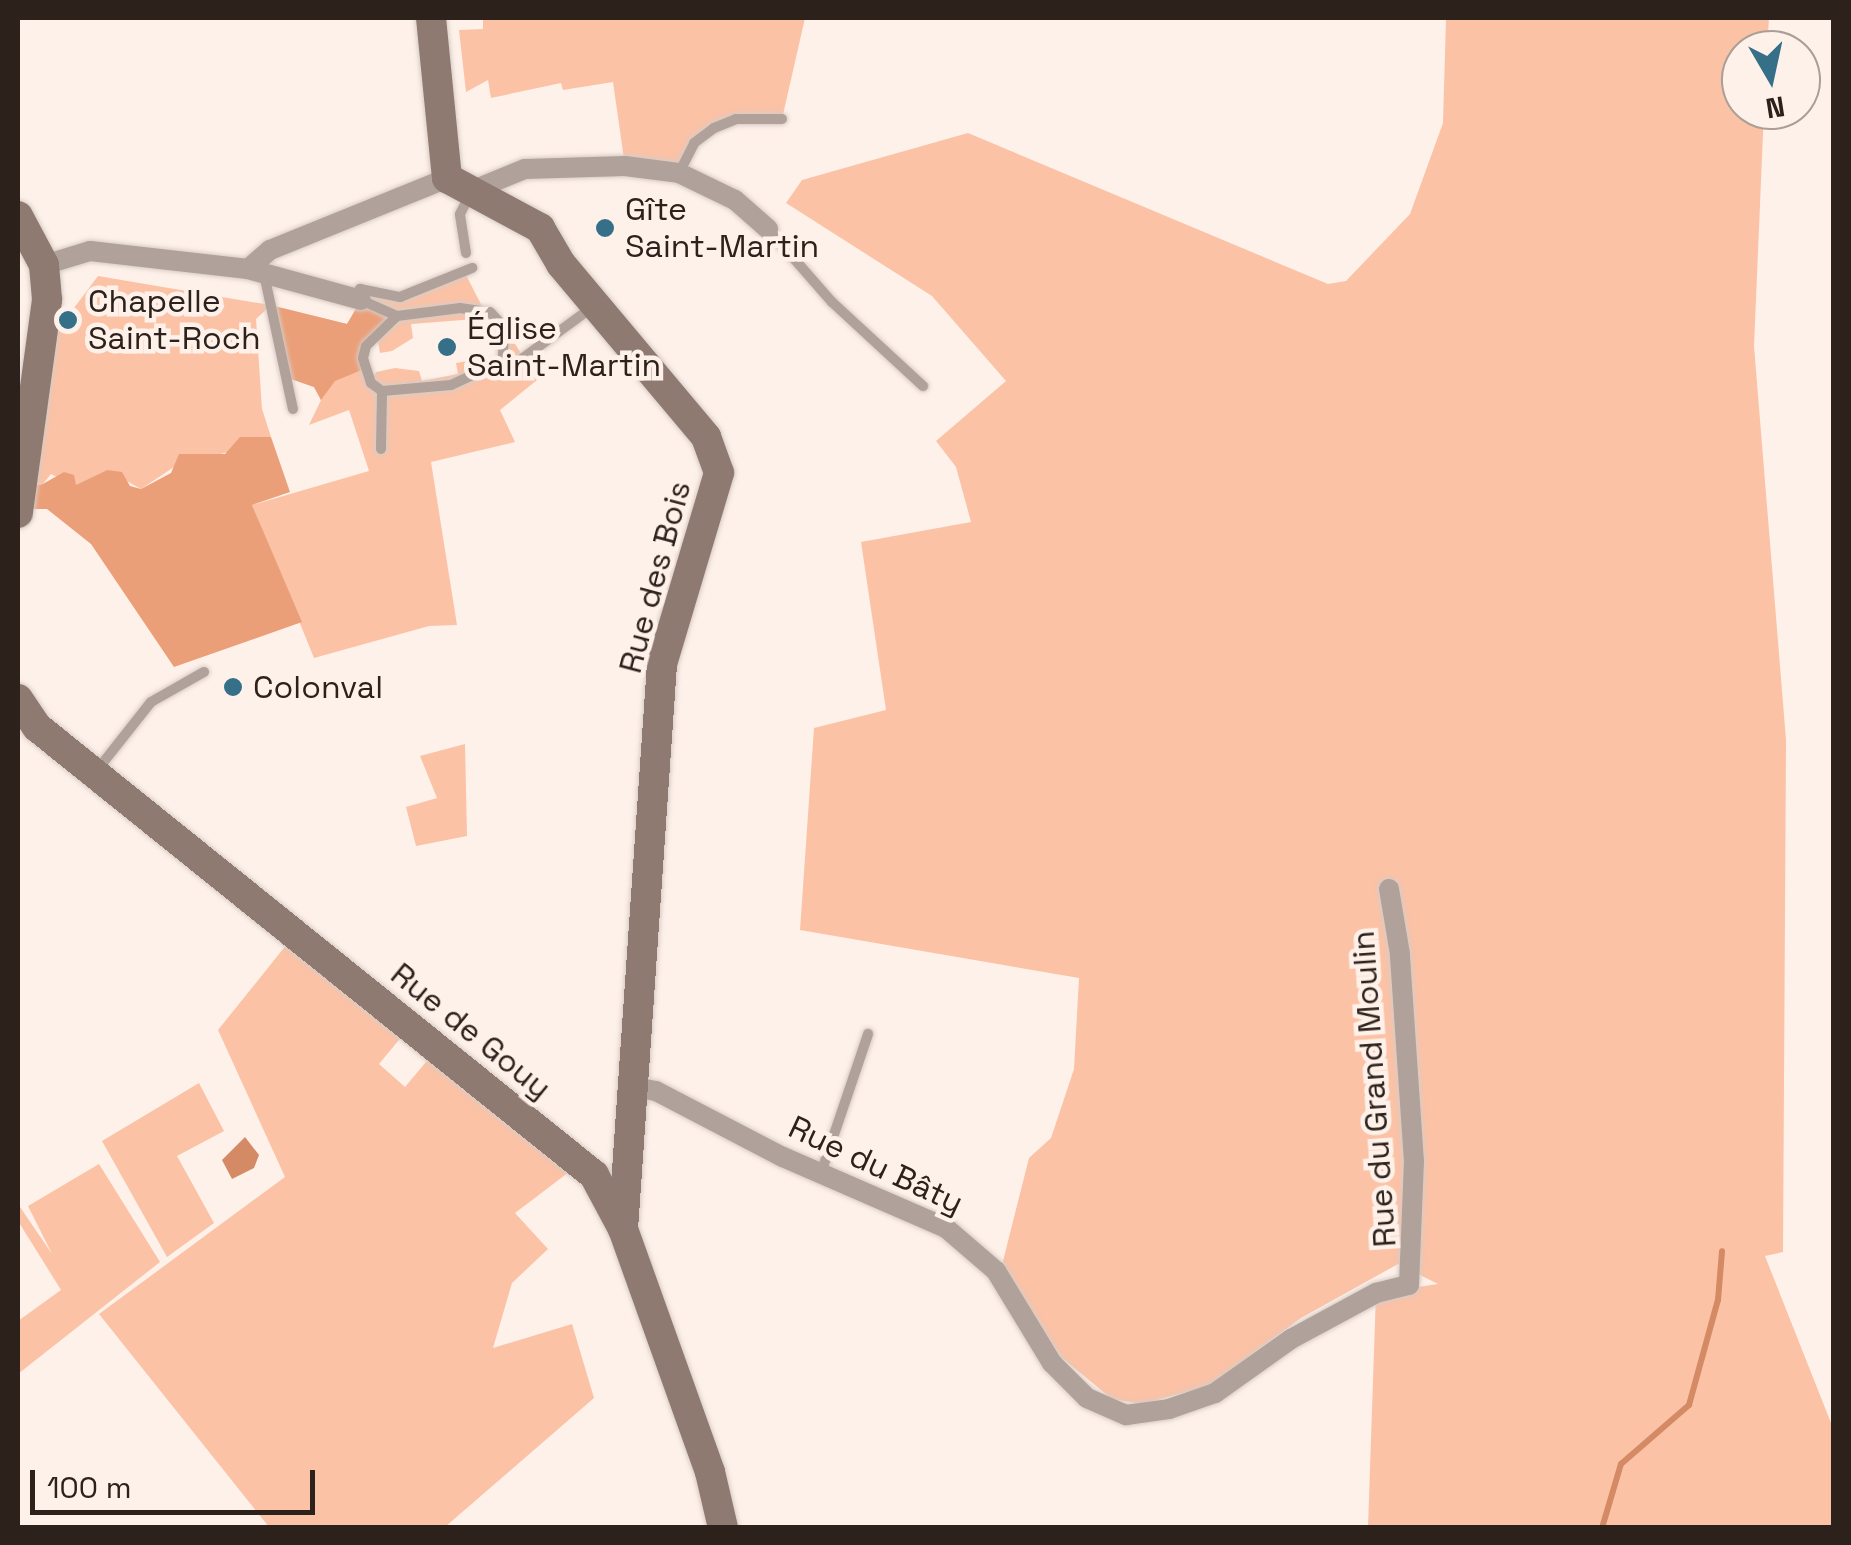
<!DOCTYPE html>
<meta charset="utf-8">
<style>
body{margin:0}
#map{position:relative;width:1851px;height:1545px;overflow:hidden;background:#fef1ea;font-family:"Space Grotesk",sans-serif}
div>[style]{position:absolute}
.green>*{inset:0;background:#fbc2a6}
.forest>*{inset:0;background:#eb9f78}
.water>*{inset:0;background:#d48a64}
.stream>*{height:6px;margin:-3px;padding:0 3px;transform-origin:3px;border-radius:3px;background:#d48a64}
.roads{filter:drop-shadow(0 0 2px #d8ccc5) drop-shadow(0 0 2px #d8ccc5)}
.lane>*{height:10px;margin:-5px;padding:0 5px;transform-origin:5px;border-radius:5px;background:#b0a29b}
.street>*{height:20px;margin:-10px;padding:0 10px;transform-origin:10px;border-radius:10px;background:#b0a29b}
.secondary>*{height:30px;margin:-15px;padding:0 15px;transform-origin:15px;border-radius:15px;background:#8e7a71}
.dots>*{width:28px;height:28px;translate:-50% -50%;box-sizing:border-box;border:5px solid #fef1ea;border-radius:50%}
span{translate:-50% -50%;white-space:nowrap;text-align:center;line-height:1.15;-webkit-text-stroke:9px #fef1ea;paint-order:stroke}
.poi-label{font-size:32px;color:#2d211b}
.left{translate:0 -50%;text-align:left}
.street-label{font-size:32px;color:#2d211b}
.frame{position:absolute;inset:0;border:20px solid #2d211b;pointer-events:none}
.north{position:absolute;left:1721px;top:30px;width:100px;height:100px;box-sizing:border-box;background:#fef1ea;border:2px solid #aa9e97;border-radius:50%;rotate:171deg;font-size:28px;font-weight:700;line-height:40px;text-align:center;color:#2d211b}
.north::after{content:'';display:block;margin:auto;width:35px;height:45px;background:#357088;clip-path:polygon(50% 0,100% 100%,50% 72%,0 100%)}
.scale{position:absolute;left:30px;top:1470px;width:285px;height:45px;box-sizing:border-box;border:5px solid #2d211b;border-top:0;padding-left:12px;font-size:30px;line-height:35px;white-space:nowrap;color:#2d211b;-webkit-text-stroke:8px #fef1ea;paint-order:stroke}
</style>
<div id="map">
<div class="green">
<div style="clip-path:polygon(483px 18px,805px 18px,782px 119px,736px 119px,694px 143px,679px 173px,625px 166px,613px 82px,563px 90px,561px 83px,491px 98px,488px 80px,466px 92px,459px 30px,483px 29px)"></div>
<div style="clip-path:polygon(1446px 18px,1769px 18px,1767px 50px,1741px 50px,1741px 110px,1764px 110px,1754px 346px,1786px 740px,1783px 1252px,1765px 1256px,1833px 1428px,1833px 1527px,1368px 1527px,1376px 1293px,1438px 1284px,1398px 1264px,1301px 1318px,1208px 1386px,1142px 1404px,1112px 1399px,1061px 1357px,1002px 1265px,1029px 1158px,1051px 1138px,1074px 1069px,1079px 978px,800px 930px,814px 728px,886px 710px,861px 542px,971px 522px,956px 467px,936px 441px,1006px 381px,932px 296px,786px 203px,802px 180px,968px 133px,1328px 284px,1346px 281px,1410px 214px,1443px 123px)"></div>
<div style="clip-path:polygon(464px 271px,488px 318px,411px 324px,413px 338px,392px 351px,380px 353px,377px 336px,366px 346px,371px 382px,376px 372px,395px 368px,419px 371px,422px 381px,458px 374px,456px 363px,496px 356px,498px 364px,511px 337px,537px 380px,500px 410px,515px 442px,431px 462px,457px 625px,429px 626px,314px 658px,252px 505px,369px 471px,349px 410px,309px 425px,321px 400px,314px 387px,291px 379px,269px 307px,256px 319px,262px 409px,271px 437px,241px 437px,232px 451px,177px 465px,141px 489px,107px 470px,75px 486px,51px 474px,42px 485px,21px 486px,47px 309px,71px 312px,98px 276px,270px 305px,347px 324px,367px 291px,400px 297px)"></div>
<div style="clip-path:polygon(465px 744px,467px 836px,416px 846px,406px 807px,437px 798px,420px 756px)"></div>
<div style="clip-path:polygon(287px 944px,403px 1035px,379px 1064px,405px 1087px,431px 1056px,569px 1172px,515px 1213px,548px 1249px,512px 1283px,493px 1348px,572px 1324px,594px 1398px,445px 1527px,269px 1527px,99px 1314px,285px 1177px,218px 1030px)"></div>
<div style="clip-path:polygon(199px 1083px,224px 1131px,177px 1156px,214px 1223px,167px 1257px,102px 1141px)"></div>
<div style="clip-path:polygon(99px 1164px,160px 1262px,18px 1374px,18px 1321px,61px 1290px,18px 1221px,18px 1204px,52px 1254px,28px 1206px)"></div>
</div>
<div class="forest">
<div style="clip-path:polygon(361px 300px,397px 316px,366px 346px,364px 369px,335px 381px,321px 400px,314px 387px,291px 379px,270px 305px,347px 324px)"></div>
<div style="clip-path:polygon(240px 437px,271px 437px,290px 492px,252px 505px,302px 622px,174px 667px,91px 544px,47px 509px,24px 509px,21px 486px,41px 485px,64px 472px,74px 475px,76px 485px,107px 470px,122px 472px,130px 486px,141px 489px,171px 473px,179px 454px,225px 454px)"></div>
</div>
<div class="water">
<div style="clip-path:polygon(245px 1137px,259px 1155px,254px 1168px,232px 1179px,222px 1160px)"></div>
</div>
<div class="stream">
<div style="left:1602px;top:1528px;width:67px;rotate:-73.5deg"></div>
<div style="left:1621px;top:1464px;width:90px;rotate:-40.9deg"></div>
<div style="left:1689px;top:1405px;width:109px;rotate:-74.6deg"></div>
<div style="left:1718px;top:1300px;width:49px;rotate:-85.3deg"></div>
</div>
<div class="roads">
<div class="lane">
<div style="left:679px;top:173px;width:34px;rotate:-63deg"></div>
<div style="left:694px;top:143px;width:25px;rotate:-37deg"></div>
<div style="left:714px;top:128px;width:24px;rotate:-22deg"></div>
<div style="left:736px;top:119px;width:46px"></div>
<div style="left:768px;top:229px;width:97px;rotate:48.8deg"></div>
<div style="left:832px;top:302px;width:124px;rotate:42.7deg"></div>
<div style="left:466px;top:253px;width:39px;rotate:-99deg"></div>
<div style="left:460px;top:214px;width:25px;rotate:-63deg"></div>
<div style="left:264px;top:274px;width:138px;rotate:77.9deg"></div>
<div style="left:356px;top:299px;width:11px;rotate:-68deg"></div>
<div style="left:360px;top:289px;width:41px;rotate:11.3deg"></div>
<div style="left:400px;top:297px;width:78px;rotate:-21.9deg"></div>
<div style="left:361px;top:300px;width:39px;rotate:24deg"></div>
<div style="left:397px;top:316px;width:64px;rotate:-7.2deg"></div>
<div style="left:460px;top:308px;width:30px;rotate:8deg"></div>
<div style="left:490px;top:312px;width:21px;rotate:47deg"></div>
<div style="left:504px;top:327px;width:34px;rotate:92deg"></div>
<div style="left:503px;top:361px;width:57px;rotate:155.2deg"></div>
<div style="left:451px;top:385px;width:69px;rotate:175deg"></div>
<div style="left:382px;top:391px;width:14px;rotate:-144deg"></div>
<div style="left:371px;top:383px;width:26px;rotate:-108deg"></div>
<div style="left:363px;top:358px;width:12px;rotate:-76deg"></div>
<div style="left:366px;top:346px;width:43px;rotate:-44.1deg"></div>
<div style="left:523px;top:358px;width:84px;rotate:-36.3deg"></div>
<div style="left:381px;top:449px;width:58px;rotate:-89deg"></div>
<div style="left:98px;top:769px;width:85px;rotate:-51.7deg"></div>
<div style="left:151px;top:702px;width:61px;rotate:-29.5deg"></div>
<div style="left:821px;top:1173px;width:147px;rotate:-71.3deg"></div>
</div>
<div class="street">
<div style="left:471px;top:191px;width:58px;rotate:-22.2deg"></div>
<div style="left:525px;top:169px;width:100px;rotate:-1.7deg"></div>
<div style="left:625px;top:166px;width:54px;rotate:7.4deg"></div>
<div style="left:679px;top:173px;width:62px;rotate:25.7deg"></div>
<div style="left:735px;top:200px;width:44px;rotate:41.3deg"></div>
<div style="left:44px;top:265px;width:48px;rotate:-16.9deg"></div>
<div style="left:90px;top:251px;width:159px;rotate:6.5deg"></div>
<div style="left:248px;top:269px;width:29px;rotate:-41deg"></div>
<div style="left:270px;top:250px;width:191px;rotate:-22.1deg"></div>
<div style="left:248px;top:269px;width:117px;rotate:15.3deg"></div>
<div style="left:635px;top:1087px;width:21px;rotate:11deg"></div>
<div style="left:656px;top:1091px;width:143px;rotate:27.5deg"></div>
<div style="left:783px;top:1157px;width:178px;rotate:23.5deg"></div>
<div style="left:946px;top:1228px;width:66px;rotate:40.7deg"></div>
<div style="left:996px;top:1271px;width:108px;rotate:58.7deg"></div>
<div style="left:1052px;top:1363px;width:49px;rotate:45deg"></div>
<div style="left:1087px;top:1398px;width:43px;rotate:23.6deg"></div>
<div style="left:1126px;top:1415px;width:43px;rotate:-7.9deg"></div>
<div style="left:1169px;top:1409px;width:49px;rotate:-19.2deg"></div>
<div style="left:1215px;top:1393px;width:93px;rotate:-35.4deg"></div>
<div style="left:1291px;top:1339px;width:97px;rotate:-28.4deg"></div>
<div style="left:1376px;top:1293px;width:34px;rotate:-14deg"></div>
<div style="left:1409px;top:1285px;width:123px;rotate:-87.7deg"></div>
<div style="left:1414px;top:1162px;width:208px;rotate:-93.9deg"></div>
<div style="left:1400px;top:954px;width:66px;rotate:-99.6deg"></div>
</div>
<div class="secondary">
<div style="left:431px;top:18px;width:161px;rotate:84.3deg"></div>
<div style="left:447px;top:178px;width:106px;rotate:28.3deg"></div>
<div style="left:540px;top:228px;width:42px;rotate:59.7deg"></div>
<div style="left:561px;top:264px;width:226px;rotate:50deg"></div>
<div style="left:706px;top:437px;width:38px;rotate:70deg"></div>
<div style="left:719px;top:473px;width:199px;rotate:106.6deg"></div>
<div style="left:662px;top:664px;width:566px;rotate:93.95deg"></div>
<div style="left:18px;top:216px;width:55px;rotate:62deg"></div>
<div style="left:44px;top:265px;width:35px;rotate:85deg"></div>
<div style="left:47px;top:300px;width:215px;rotate:97.8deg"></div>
<div style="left:18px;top:699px;width:34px;rotate:56deg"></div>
<div style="left:37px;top:727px;width:715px;rotate:38.81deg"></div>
<div style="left:594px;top:1175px;width:61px;rotate:61.8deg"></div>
<div style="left:623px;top:1229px;width:258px;rotate:70.3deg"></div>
<div style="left:710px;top:1472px;width:57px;rotate:76.9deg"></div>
</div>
</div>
<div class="dots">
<div style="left:605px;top:228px;background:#357088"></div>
<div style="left:68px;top:320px;background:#357088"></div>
<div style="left:447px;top:347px;background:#357088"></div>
<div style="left:233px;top:687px;background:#357088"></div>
</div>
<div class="poi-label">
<span class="left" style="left:625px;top:228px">Gîte<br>Saint-Martin</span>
<span class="left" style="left:88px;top:320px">Chapelle<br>Saint-Roch</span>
<span class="left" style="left:467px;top:347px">Église<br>Saint-Martin</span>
<span class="left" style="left:253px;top:687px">Colonval</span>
</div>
<div class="street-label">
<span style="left:655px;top:577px;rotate:-75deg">Rue des Bois</span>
<span style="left:471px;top:1031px;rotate:39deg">Rue de Gouy</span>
<span style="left:1374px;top:1089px;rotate:-94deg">Rue du Grand Moulin</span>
<span style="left:876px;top:1165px;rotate:25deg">Rue du Bâty</span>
</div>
<div class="frame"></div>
<div class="north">N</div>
<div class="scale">100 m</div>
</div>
